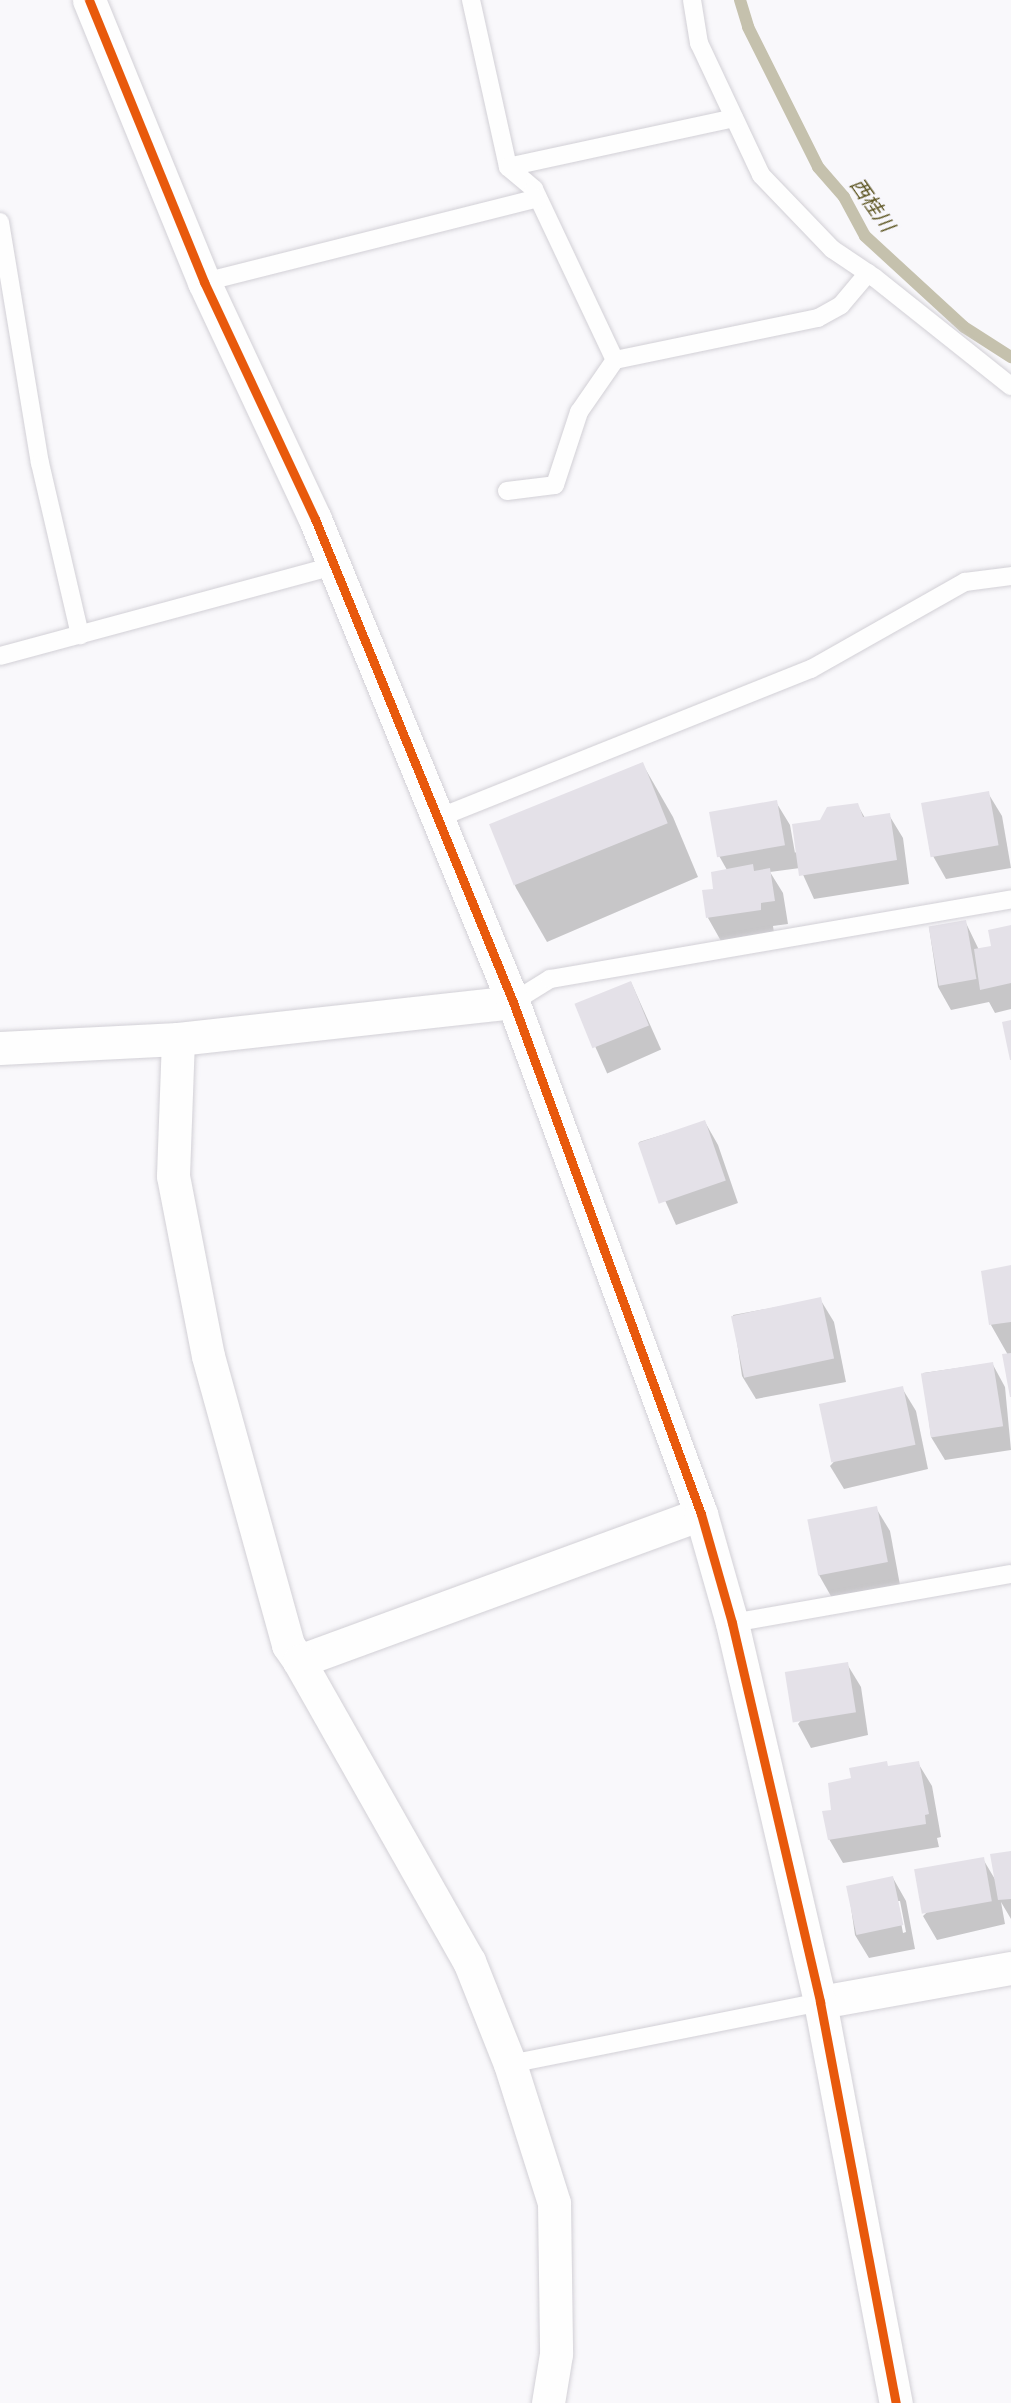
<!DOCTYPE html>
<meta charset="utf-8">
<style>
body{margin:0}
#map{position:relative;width:1011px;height:2403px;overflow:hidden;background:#f9f8fb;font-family:"Source Serif 4","Noto Sans JP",serif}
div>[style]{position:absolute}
.shadow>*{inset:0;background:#0003;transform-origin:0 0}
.stream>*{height:12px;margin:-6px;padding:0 6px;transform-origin:6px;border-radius:6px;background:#c5c1ad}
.building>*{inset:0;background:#e4e1e8;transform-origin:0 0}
.roads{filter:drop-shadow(0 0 2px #d2d0d6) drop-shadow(0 0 2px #d2d0d6)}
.service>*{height:18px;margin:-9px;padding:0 9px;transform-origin:9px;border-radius:9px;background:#fefefe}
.minor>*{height:33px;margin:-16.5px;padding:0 16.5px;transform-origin:16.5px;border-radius:16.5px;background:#fefefe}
.tertiary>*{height:33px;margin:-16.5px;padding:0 16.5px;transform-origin:16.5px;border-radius:16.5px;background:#fefefe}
.cycleway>*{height:9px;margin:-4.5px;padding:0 4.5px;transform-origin:4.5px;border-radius:4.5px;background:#e8590c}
span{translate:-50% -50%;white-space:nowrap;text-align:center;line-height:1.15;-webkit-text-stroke:5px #f8f7fc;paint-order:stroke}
.water-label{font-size:20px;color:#5c5420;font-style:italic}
</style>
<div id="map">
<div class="shadow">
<div style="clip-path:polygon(642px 763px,673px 817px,698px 877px,547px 942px,516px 888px,491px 826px)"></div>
<div style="clip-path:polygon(988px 793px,1002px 816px,1011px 868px,946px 879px,933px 856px,923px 805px)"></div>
<div style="clip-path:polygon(776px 802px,790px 825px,795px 853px,821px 821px,857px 804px,865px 818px,889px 815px,903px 838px,909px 884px,814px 899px,800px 868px,770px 872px,783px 893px,788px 924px,773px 926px,774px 933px,721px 941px,708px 918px,715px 890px,727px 870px,718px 854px,710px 813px)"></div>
<div style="clip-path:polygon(965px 921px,979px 950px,993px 947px,1011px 927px,1011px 1009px,995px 1013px,989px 1002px,951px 1010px,938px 987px,929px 927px)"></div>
<div style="left:631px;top:982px;width:74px;height:59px;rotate:66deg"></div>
<div style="clip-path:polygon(705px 1122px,718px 1145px,738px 1203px,676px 1225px,639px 1142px)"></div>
<div style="clip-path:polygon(1011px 1267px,1011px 1395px,1008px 1355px,991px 1325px)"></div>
<div style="clip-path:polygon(820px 1299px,834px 1322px,846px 1382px,756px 1399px,742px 1376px,733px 1315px)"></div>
<div style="clip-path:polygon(992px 1363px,1005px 1387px,1011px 1450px,945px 1460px,931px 1437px,923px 1373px)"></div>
<div style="clip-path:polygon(902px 1388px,916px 1411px,928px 1469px,844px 1489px,830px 1466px)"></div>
<div style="clip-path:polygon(876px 1508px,890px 1531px,900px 1585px,832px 1598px,819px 1575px,809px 1521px)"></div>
<div style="clip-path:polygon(847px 1664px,861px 1687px,868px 1735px,811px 1748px,798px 1724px)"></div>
<div style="clip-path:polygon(918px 1763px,932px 1786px,941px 1837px,937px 1838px,939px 1847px,843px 1863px,829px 1839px,853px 1779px)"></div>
<div style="clip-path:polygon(1011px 1853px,1011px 1919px,1001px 1902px,1005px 1924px,937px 1940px,923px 1916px,983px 1859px,996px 1881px)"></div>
<div style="clip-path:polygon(evenodd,893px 1878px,906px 1901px,915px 1949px,869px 1958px,855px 1935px,848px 1887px,893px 1878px,897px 1901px,900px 1901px,906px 1932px,903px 1933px,897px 1901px)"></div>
</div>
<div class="stream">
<div style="left:740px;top:0;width:28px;rotate:73deg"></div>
<div style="left:748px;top:27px;width:157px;rotate:63.4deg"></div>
<div style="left:818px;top:167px;width:40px;rotate:49deg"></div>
<div style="left:844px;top:197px;width:44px;rotate:61.7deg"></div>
<div style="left:865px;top:236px;width:134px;rotate:42.6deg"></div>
<div style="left:964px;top:327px;width:56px;rotate:32.6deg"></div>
</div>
<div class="building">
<div style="left:643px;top:762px;width:66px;height:166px;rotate:68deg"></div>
<div style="left:989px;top:791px;width:55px;height:69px;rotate:80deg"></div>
<div style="left:777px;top:800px;width:46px;height:69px;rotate:80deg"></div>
<div style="clip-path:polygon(858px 803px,863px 817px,890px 813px,897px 860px,799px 876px,792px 824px,820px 820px,827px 807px)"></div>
<div style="clip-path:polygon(753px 864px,754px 871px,770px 868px,775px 901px,761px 903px,761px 910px,706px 918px,702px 890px,713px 889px,711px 872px)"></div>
<div style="left:966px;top:920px;width:60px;height:38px;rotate:80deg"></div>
<div style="clip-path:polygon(1011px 925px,1011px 983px,980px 990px,974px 949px,991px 946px,988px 930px)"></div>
<div style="left:631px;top:981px;width:48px;height:61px;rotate:68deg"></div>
<div style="clip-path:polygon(1011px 1020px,1011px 1060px,1010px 1060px,1002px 1022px)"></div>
<div style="left:705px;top:1120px;width:64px;height:71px;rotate:71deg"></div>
<div style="clip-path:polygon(1011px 1265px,1011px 1322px,989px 1325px,981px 1271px)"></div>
<div style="left:821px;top:1297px;width:63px;height:92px;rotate:78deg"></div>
<div style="clip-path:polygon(1011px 1353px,1011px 1397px,1010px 1397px,1002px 1354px)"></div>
<div style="left:993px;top:1362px;width:65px;height:73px;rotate:81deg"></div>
<div style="left:903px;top:1386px;width:60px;height:86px;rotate:78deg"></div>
<div style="left:877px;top:1506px;width:57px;height:71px;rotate:79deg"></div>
<div style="left:848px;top:1662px;width:51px;height:64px;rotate:81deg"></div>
<div style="clip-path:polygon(887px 1761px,888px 1766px,919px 1761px,929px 1814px,925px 1815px,926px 1824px,828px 1840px,822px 1811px,831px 1810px,828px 1783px,851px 1778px,849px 1768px)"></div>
<div style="clip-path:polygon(1011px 1851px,1011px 1899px,998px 1900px,990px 1854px)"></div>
<div style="left:984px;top:1857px;width:45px;height:71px;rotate:80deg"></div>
<div style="left:893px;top:1876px;width:50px;height:48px;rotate:78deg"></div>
</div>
<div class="roads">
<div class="service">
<div style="left:471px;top:0;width:171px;rotate:77.5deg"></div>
<div style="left:508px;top:167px;width:34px;rotate:40deg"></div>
<div style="left:534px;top:189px;width:189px;rotate:64.7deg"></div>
<div style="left:692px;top:0;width:44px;rotate:80.8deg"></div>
<div style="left:699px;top:43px;width:146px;rotate:64.8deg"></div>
<div style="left:761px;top:175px;width:103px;rotate:46.2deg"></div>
<div style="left:832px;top:249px;width:52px;rotate:34deg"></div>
<div style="left:875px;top:278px;width:174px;rotate:38.5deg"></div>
<div style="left:508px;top:167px;width:231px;rotate:-12.2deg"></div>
<div style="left:0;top:222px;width:244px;rotate:80.6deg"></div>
<div style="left:40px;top:463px;width:177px;rotate:76.9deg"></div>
<div style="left:204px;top:282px;width:344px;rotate:-14.1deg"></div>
<div style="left:507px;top:491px;width:48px;rotate:-7.1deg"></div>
<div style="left:555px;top:485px;width:77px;rotate:-71.8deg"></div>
<div style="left:579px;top:412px;width:63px;rotate:-55.3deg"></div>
<div style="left:615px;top:360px;width:207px;rotate:-11.7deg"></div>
<div style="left:818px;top:318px;width:26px;rotate:-29deg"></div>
<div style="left:841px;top:305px;width:42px;rotate:-49.8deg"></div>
<div style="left:0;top:656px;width:346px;rotate:-15.1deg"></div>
<div style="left:438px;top:818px;width:402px;rotate:-21.8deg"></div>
<div style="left:811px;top:669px;width:177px;rotate:-29.5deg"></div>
<div style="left:965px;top:582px;width:46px;rotate:-7.4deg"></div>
<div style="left:513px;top:1002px;width:44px;rotate:-31.9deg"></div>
<div style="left:550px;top:979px;width:468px;rotate:-9.8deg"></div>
<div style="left:732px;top:1623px;width:283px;rotate:-10deg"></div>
<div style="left:510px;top:2064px;width:316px;rotate:-11.3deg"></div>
</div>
<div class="minor">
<div style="left:178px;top:1039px;width:137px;rotate:92.1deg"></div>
<div style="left:173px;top:1176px;width:183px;rotate:79deg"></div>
<div style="left:208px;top:1356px;width:300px;rotate:74.5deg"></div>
<div style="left:288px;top:1645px;width:19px;rotate:55deg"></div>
<div style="left:299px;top:1661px;width:428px;rotate:-20.1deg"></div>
<div style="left:0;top:1048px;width:178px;rotate:-2.9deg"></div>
<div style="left:178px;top:1039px;width:337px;rotate:-6.3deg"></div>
<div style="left:299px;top:1661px;width:345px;rotate:60.5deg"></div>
<div style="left:469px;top:1961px;width:111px;rotate:68.3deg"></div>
<div style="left:510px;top:2064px;width:146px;rotate:72.4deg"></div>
<div style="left:554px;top:2203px;width:151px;rotate:89.2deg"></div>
<div style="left:556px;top:2354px;width:50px;rotate:99.3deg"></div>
<div style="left:820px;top:2002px;width:194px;rotate:-10.1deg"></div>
</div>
<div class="tertiary">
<div style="left:89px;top:0;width:305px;rotate:67.8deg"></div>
<div style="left:204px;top:282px;width:262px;rotate:64.9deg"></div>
<div style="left:315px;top:519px;width:522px;rotate:67.71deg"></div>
<div style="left:513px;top:1002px;width:545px;rotate:69.84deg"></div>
<div style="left:701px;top:1514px;width:113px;rotate:74.1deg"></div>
<div style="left:732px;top:1623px;width:389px;rotate:76.9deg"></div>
<div style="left:820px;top:2002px;width:408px;rotate:79.3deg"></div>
</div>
</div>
<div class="cycleway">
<div style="left:89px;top:0;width:305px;rotate:67.8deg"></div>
<div style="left:204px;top:282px;width:262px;rotate:64.9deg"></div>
<div style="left:315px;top:519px;width:522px;rotate:67.71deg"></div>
<div style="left:513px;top:1002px;width:545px;rotate:69.84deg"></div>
<div style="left:701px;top:1514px;width:113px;rotate:74.1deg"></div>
<div style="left:732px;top:1623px;width:389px;rotate:76.9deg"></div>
<div style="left:820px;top:2002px;width:408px;rotate:79.3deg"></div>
</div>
<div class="water-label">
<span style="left:872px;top:205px;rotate:55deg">西桂川</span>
</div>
</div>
